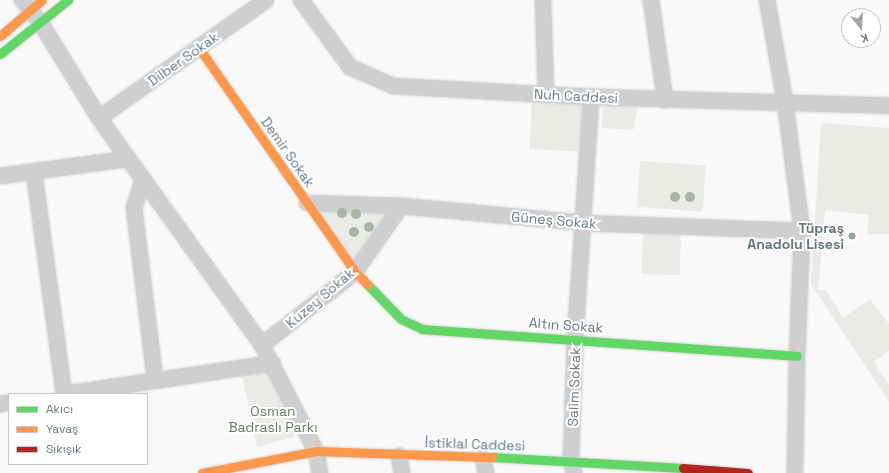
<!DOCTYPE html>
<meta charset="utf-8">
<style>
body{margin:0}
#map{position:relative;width:889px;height:473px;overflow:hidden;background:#f9f9f9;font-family:"Space Grotesk",sans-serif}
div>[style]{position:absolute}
.green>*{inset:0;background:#e8ebe6;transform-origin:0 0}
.roads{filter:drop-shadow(0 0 1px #d5d6d7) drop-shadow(0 0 1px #d5d6d7)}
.street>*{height:16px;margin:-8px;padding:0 8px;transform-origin:8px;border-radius:8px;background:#cecfd0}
.fast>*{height:9px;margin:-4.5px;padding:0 4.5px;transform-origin:4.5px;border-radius:4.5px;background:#63d668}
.slow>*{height:9px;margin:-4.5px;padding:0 4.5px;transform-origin:4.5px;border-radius:4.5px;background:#ff974d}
.jam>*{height:9px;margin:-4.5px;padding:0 4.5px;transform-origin:4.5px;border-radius:4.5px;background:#b3261e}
.trees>*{width:10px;height:10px;margin:-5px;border-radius:50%;background:#a9b3a7}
.dots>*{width:11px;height:11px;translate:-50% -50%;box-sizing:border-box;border:2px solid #fff;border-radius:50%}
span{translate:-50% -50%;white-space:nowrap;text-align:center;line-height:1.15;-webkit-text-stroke:4px #fff;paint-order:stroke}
.street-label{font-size:14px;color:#657683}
.poi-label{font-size:14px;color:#657683;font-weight:700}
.right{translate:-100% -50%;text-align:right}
.park-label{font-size:14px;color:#687a64}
.legend{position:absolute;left:8px;top:393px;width:140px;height:72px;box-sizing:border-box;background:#fff;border:1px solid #c1c8cd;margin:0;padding:5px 7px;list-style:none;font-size:12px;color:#657683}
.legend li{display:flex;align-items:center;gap:8px;height:20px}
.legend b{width:20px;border:1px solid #c1c8cd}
.north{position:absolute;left:841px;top:8px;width:40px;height:40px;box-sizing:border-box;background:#fff;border:1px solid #c1c8cd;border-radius:50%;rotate:162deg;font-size:11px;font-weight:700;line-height:16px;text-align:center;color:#657683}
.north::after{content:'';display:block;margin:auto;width:14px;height:18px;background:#99a4ac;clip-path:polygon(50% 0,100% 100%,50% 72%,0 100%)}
</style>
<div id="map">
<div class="green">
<div style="left:532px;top:101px;width:50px;height:48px;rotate:3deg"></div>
<div style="clip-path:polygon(603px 103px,638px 104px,633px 130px,602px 128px)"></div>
<div style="clip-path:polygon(821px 123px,889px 128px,889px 234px,867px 234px,869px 215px,825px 210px,818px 290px,826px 290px,843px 318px,870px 299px,889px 324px,889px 351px,874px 362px,889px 385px,889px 402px,811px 284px)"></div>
<div style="left:640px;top:161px;width:66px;height:46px;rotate:4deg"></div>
<div style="clip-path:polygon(307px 203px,401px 206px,355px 272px)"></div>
<div style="left:643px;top:231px;width:38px;height:43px;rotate:2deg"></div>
<div style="clip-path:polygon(271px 369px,301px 425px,293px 437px,257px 447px,242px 375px)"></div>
</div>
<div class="roads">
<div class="street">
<div style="left:22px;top:0;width:28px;rotate:51deg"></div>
<div style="left:40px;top:22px;width:113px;rotate:58.4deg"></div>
<div style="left:99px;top:118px;width:279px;rotate:54.3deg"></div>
<div style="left:262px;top:345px;width:119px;rotate:63deg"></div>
<div style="left:316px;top:451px;width:22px;rotate:80deg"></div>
<div style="left:301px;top:0;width:83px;rotate:53.8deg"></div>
<div style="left:350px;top:67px;width:47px;rotate:23.8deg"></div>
<div style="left:393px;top:86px;width:198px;rotate:3.2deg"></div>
<div style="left:591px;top:97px;width:298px;rotate:1.7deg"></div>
<div style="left:543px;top:0;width:95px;rotate:88.2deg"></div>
<div style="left:651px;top:0;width:101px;rotate:82deg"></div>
<div style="left:767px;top:0;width:104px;rotate:80deg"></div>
<div style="left:785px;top:102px;width:130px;rotate:82.5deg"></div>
<div style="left:802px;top:231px;width:125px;rotate:92.3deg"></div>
<div style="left:797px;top:356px;width:117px;rotate:91deg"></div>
<div style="left:99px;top:118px;width:204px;rotate:-35.2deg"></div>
<div style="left:34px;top:172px;width:224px;rotate:82.3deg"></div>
<div style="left:0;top:176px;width:129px;rotate:-7.6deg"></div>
<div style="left:143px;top:179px;width:30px;rotate:107deg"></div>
<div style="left:134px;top:208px;width:173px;rotate:83deg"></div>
<div style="left:307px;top:203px;width:94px;rotate:1.8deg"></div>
<div style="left:401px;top:206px;width:183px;rotate:5.3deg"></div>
<div style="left:583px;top:223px;width:219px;rotate:2.1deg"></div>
<div style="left:262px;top:345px;width:118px;rotate:-38.1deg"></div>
<div style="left:355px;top:272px;width:80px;rotate:-55.1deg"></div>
<div style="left:66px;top:394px;width:209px;rotate:-8.5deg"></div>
<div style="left:0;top:404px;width:9px;rotate:-6deg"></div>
<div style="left:399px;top:456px;width:17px;rotate:80deg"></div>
<div style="left:483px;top:458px;width:15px;rotate:79deg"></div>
<div style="left:574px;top:473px;width:13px;rotate:-103deg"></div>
<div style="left:571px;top:460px;width:120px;rotate:-88.1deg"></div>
<div style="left:575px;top:340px;width:244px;rotate:-86.2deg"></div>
</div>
<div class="fast">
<div style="left:0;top:54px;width:87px;rotate:-38.5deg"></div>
<div style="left:368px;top:285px;width:47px;rotate:45.9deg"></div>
<div style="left:401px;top:319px;width:23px;rotate:25deg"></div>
<div style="left:422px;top:329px;width:376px;rotate:4.1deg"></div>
<div style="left:492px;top:457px;width:191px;rotate:3.3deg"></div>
</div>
<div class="slow">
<div style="left:0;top:36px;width:55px;rotate:-40.6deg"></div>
<div style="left:199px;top:48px;width:273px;rotate:55.1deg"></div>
<div style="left:355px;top:272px;width:18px;rotate:45deg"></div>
<div style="left:202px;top:473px;width:116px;rotate:-10.9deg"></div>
<div style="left:316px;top:451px;width:176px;rotate:2deg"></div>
</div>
<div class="jam">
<div style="left:683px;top:468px;width:65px;rotate:4.4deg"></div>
</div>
</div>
<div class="trees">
<div style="left:675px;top:197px"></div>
<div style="left:690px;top:197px"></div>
<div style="left:342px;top:213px"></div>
<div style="left:356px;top:214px"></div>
<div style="left:369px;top:227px"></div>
<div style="left:354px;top:232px"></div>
</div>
<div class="dots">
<div style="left:852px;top:236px;background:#99a4ac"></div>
</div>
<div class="street-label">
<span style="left:183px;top:59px;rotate:-35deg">Dilber Sokak</span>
<span style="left:576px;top:96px;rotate:3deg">Nuh Caddesi</span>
<span style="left:288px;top:152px;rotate:55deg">Demir Sokak</span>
<span style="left:554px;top:220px;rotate:5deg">Güneş Sokak</span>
<span style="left:320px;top:298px;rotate:-40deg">Kuzey Sokak</span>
<span style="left:566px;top:325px;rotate:4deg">Altın Sokak</span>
<span style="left:574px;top:387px;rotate:-88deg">Salim Sokak</span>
<span style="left:475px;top:444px;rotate:2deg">İstiklal Caddesi</span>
</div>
<div class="poi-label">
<span class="right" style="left:844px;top:236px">Tüpraş<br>Anadolu Lisesi</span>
</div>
<div class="park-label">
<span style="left:273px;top:419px">Osman<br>Badraslı Parkı</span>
</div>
<ul class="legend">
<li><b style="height:5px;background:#63d668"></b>Akıcı</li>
<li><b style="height:5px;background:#ff974d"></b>Yavaş</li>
<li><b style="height:5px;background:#b3261e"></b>Sıkışık</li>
</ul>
<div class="north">K</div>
</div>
